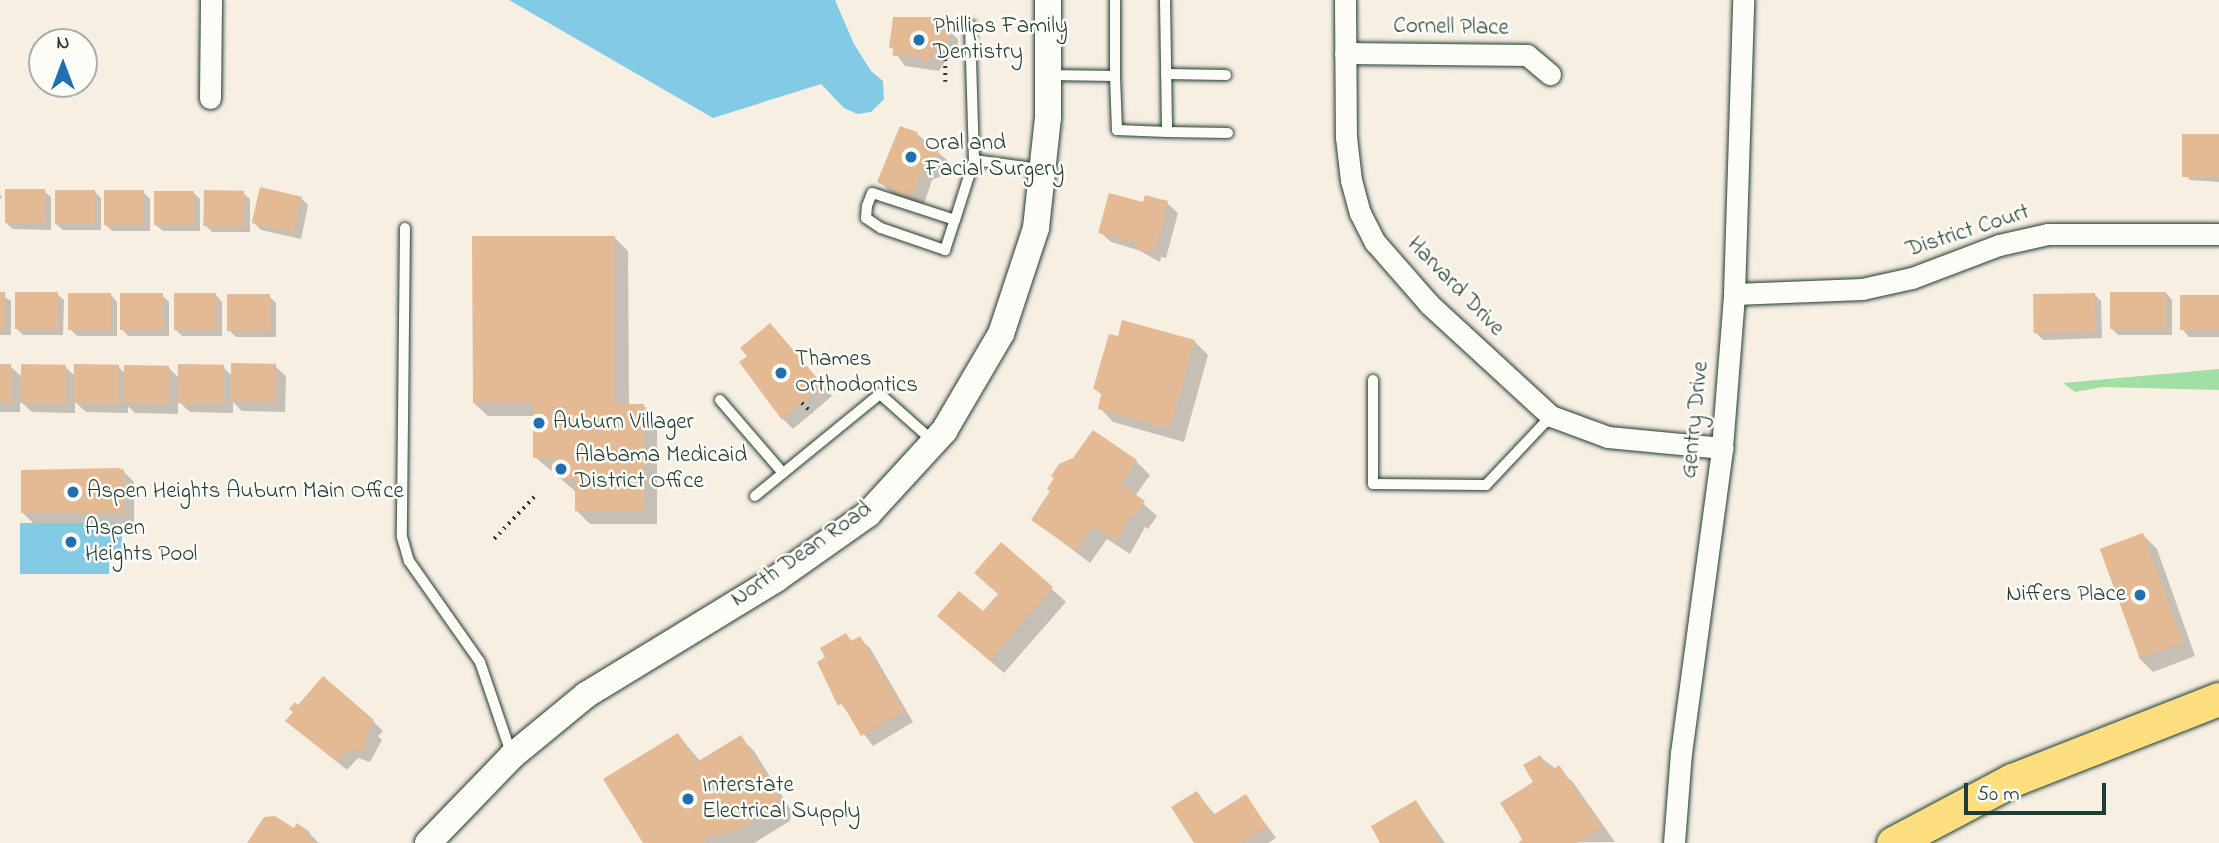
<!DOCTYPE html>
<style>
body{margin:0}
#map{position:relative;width:2219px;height:843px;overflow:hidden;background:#f8efe3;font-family:"Indie Flower",sans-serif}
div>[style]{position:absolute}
.green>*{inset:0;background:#a2dfa5}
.water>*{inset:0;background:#83cbe4}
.shadow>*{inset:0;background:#0003;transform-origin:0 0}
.building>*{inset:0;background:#e4ba94;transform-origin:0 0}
.path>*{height:3.5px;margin-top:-1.75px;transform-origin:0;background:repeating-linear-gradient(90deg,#1f3d34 0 2px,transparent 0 7px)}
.roads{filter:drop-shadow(0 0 2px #1f3d34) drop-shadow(0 0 2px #1f3d34)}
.service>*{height:10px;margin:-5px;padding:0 5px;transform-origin:5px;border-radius:5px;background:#fdfcf7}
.minor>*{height:21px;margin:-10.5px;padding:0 10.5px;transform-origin:10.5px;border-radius:10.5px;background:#fdfcf7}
.tertiary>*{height:26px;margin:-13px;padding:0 13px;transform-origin:13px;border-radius:13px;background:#fdfcf7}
.primary>*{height:33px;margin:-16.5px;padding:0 16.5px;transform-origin:16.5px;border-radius:16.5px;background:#fddf80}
.dots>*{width:19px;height:19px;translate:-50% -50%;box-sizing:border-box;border:4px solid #fdfcf7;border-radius:50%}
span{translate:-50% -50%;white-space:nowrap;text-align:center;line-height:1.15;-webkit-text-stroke:5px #fdfcf7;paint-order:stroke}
.poi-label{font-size:23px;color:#1f3d34}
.left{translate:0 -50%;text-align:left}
.right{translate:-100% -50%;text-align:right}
.street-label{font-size:23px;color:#1f3d34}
.north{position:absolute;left:28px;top:28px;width:70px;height:70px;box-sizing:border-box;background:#fdfcf7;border:2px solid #a4b0a9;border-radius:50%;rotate:0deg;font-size:19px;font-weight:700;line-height:28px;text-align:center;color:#1f3d34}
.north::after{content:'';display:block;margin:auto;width:24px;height:32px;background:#1f6fb2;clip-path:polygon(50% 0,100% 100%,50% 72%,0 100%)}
.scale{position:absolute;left:1964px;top:783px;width:142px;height:32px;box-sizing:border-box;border:4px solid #1f3d34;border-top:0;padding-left:9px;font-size:21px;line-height:24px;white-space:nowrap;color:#1f3d34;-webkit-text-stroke:5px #fdfcf7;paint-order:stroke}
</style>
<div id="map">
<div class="green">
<div style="clip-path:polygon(2219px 369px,2219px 390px,2103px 387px,2075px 392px,2063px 383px)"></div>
</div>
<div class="water">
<div style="clip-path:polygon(509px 0,835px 0,854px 44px,871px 71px,883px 81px,884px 99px,871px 112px,857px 114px,844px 108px,821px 84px,713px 118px)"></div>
<div style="clip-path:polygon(20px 523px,122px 523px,122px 561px,109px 562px,109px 574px,20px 574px)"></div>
</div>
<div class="shadow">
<div style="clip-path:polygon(935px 18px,958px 39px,958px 55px,946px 60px,939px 71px,905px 66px,891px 47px)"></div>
<div style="clip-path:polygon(916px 133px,948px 161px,944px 175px,932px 180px,924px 204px,918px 202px,917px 206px,900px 201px,880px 182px)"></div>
<div style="clip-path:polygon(2219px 136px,2219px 182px,2190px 180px,2184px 173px)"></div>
<div style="clip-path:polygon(44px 191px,51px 197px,51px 230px,13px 229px,6px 223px)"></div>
<div style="clip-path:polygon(94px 191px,101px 198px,101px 230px,63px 230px,56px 224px)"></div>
<div style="clip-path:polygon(143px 192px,150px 199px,150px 231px,112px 231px,105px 224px)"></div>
<div style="clip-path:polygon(193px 192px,200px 199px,200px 231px,163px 231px,156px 225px)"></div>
<div style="clip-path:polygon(243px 193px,250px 199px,250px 232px,212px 232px,205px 225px)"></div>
<div style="left:0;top:195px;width:3px;height:35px;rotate:45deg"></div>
<div style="clip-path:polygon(301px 198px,308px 205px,301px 239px,261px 230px,254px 223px)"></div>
<div style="clip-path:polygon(1167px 203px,1178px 213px,1166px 258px,1161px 257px,1160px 262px,1138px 250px,1111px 242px,1100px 232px,1144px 204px)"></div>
<div style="clip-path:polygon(614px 237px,628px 251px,629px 405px,643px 405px,657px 419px,657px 524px,590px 524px,576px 510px,576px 492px,535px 457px,534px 416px,488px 416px,474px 403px)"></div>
<div style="clip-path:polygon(2166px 293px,2172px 300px,2172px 335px,2118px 335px,2112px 329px)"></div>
<div style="clip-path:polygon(0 294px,11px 301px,11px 335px,0 335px)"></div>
<div style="clip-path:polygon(57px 294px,64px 300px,63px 335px,23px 335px,16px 328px)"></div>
<div style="clip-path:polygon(2094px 294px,2101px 301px,2102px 338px,2043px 340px,2036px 333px)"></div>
<div style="clip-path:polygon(111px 295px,117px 302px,117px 336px,77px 336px,70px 329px)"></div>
<div style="clip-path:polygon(162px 295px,169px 302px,169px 336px,128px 336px,122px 329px)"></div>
<div style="clip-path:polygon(216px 295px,222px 302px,222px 336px,182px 336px,175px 329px)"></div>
<div style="clip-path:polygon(269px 296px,276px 303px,276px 337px,236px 337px,229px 330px)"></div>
<div style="clip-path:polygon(2219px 297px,2219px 337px,2189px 337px,2183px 330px)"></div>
<div style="clip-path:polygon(780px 335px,832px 396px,793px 429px,783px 419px)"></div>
<div style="clip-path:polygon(1194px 341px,1208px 355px,1184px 442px,1113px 422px,1100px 408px,1103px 396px,1095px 389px)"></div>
<div style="clip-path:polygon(0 366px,10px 366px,22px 377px,65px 367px,76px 377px,119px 367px,125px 374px,168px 367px,180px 379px,223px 367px,232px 376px,275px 366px,286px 376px,285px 412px,242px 411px,233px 402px,233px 413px,190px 412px,178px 401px,178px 414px,135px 413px,128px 406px,128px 413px,86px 412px,75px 402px,75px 413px,32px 412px,20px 401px,20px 412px,0 412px)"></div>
<div style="clip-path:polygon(1136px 461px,1150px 475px,1135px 496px,1157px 516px,1148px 529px,1145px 527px,1130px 554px,1107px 539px,1090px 563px,1033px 520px)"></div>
<div style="clip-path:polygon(124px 472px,134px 482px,134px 523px,33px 523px,23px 513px)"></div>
<div style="clip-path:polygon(2143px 535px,2157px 549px,2195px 656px,2153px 672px,2139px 658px)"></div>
<div style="clip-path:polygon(1002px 544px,1066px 602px,1004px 673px,953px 629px,983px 614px,999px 595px)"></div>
<div style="clip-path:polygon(846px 635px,853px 642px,859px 638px,870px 648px,913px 722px,873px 746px,830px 689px,828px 657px)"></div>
<div style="clip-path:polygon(299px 707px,373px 721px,383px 731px,378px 736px,382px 740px,370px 762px,358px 758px,347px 770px,287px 721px)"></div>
<div style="clip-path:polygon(678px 735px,701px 762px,741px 738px,754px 751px,792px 812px,790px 821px,754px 843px,645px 843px)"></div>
<div style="clip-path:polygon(1540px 757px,1572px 781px,1615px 842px,1524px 843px,1503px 804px,1536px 783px)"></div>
<div style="clip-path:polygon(1197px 793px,1216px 816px,1246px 797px,1276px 838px,1268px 843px,1196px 843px)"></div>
<div style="clip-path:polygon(1416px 802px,1445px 843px,1382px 843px)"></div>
<div style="clip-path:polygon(294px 830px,309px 833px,319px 843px,249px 843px)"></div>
</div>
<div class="building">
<div style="clip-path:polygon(893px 17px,936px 17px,936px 22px,948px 27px,948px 45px,936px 50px,928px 61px,920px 61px,920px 56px,893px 56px,893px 47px,889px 48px)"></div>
<div style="clip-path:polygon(900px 126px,917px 132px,921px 141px,939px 150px,934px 165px,922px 170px,914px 194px,908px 192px,906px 197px,877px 182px)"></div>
<div style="left:2219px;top:134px;width:43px;height:37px;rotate:90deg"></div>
<div style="left:260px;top:187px;width:43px;height:37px;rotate:13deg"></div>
<div style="left:5px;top:189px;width:40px;height:34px"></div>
<div style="left:55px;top:190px;width:40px;height:34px"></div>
<div style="left:104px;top:190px;width:40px;height:35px"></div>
<div style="left:204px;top:190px;width:40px;height:36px;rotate:1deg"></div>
<div style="left:154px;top:191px;width:40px;height:34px"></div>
<div style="clip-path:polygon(1109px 193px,1143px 202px,1145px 195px,1168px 201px,1156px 249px,1151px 248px,1150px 253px,1135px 249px,1137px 243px,1098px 233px)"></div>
<div style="clip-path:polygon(472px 236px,615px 236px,615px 404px,644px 404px,644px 511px,575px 511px,575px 479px,559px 479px,553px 473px,553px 458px,533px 458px,533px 403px,473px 403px)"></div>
<div style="left:0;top:292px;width:5px;height:37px"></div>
<div style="left:15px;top:292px;width:43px;height:37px"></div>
<div style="left:2110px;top:292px;width:56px;height:37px"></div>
<div style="left:68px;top:293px;width:43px;height:37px"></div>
<div style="left:120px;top:293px;width:43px;height:37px"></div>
<div style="left:174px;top:293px;width:42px;height:37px"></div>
<div style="left:2095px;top:293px;width:39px;height:62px;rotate:89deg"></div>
<div style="left:227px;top:294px;width:43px;height:37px"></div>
<div style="left:2219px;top:295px;width:35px;height:39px;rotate:90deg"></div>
<div style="clip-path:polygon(1122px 320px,1195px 340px,1170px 429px,1098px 409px,1102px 391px,1093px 389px,1109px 334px,1118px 336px)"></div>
<div style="clip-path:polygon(770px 323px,823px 385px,782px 420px,739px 362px,747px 356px,740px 348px)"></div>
<div style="left:231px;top:363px;width:45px;height:38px;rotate:1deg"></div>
<div style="left:0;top:364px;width:11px;height:38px"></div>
<div style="left:21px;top:364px;width:45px;height:39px;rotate:1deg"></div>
<div style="left:74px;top:364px;width:45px;height:39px;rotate:1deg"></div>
<div style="left:178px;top:364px;width:46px;height:39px;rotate:1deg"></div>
<div style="left:124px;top:365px;width:45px;height:38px;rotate:1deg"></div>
<div style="clip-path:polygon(1093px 430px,1137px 460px,1121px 484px,1145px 501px,1134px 517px,1131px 514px,1116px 542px,1092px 526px,1076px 551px,1031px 520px,1050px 491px,1047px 489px,1054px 478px,1051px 476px,1059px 464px,1073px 458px)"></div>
<div style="clip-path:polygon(118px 468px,124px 470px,124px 513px,21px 513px,21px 470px)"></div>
<div style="left:2143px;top:533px;width:117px;height:46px;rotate:70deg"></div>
<div style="clip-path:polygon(1001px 542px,1053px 587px,990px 661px,937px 616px,959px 591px,983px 611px,998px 594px,974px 573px)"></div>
<div style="clip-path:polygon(846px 633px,851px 641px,860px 636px,904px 711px,861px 736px,842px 703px,838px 706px,817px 662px,825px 657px,820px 648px)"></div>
<div style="clip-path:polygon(323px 676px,374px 720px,365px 738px,369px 741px,360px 752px,347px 749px,336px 761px,285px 721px,293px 712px,289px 709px,295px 702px,298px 705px)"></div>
<div style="clip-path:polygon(678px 733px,697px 762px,741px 735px,779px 797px,777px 807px,737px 831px,705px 837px,706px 843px,643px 843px,603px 779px)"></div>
<div style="clip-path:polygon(1540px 755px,1551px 771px,1559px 765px,1602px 827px,1577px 843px,1518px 843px,1523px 839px,1500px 803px,1533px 782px,1523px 765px)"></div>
<div style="clip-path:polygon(1197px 791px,1213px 815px,1246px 794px,1267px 827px,1241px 843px,1194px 843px,1171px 807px)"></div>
<div style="clip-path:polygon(1416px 800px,1441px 843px,1380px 843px,1371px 826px)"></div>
<div style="clip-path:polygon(275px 816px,294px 828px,297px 823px,310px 832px,307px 837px,316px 843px,247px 843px,264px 817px)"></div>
</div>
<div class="path">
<div style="left:945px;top:82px;width:34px;rotate:-90deg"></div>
<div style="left:945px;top:48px;width:12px"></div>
<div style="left:802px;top:403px;width:14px;rotate:45deg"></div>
<div style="left:494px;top:539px;width:58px;rotate:-46.4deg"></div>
</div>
<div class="roads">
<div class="service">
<div style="left:1165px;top:0;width:132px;rotate:89.1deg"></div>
<div style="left:1167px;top:132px;width:61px;rotate:0.9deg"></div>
<div style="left:1166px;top:74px;width:60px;rotate:1deg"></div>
<div style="left:1048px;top:75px;width:67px;rotate:0.9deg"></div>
<div style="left:1115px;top:76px;width:76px;rotate:-90deg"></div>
<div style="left:1115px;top:76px;width:54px;rotate:87.9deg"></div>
<div style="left:1117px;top:130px;width:50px;rotate:2.3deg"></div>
<div style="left:974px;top:160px;width:68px;rotate:7.7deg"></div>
<div style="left:955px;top:220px;width:87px;rotate:-162deg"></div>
<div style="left:872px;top:193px;width:14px;rotate:111deg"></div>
<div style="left:867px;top:206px;width:12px;rotate:95deg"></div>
<div style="left:866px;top:218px;width:18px;rotate:34deg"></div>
<div style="left:881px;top:228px;width:68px;rotate:19deg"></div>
<div style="left:945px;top:250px;width:32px;rotate:-72deg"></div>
<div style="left:955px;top:220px;width:63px;rotate:-72.4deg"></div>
<div style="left:974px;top:160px;width:135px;rotate:-91.7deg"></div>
<div style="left:405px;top:228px;width:309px;rotate:90.6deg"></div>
<div style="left:402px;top:537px;width:25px;rotate:74deg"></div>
<div style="left:409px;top:561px;width:123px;rotate:54.9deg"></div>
<div style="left:480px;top:662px;width:99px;rotate:71.2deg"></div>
<div style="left:1373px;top:380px;width:104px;rotate:90deg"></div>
<div style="left:1373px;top:484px;width:113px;rotate:0.5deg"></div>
<div style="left:1486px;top:485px;width:95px;rotate:-46.7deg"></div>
<div style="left:720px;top:400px;width:96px;rotate:49.2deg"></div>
<div style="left:755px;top:496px;width:161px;rotate:-39.2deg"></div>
<div style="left:880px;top:394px;width:71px;rotate:41.6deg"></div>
</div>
<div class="minor">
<div style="left:1345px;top:0;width:137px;rotate:89.6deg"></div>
<div style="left:1346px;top:137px;width:43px;rotate:83.4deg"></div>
<div style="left:1351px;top:180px;width:34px;rotate:75deg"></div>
<div style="left:1360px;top:213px;width:33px;rotate:63deg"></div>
<div style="left:1375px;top:242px;width:82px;rotate:48.9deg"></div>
<div style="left:1429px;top:304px;width:166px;rotate:42.6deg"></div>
<div style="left:1551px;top:416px;width:61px;rotate:20.2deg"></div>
<div style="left:1608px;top:437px;width:115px;rotate:5.5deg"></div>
<div style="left:1345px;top:53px;width:182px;rotate:0.6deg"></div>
<div style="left:1527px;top:55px;width:30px;rotate:40deg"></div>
<div style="left:210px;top:98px;width:98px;rotate:-89.4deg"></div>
<div style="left:1734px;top:294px;width:128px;rotate:-2.2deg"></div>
<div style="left:1862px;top:289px;width:51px;rotate:-12.4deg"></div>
<div style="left:1912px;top:278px;width:93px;rotate:-20.8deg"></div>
<div style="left:1999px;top:245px;width:50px;rotate:-12.7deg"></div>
<div style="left:2048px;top:234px;width:171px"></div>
<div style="left:1674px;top:843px;width:90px;rotate:-85.6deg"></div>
<div style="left:1681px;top:753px;width:308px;rotate:-82.3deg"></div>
<div style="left:1722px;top:448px;width:154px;rotate:-85.5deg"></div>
<div style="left:1734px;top:294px;width:294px;rotate:-88.2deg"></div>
</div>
<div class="tertiary">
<div style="left:428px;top:843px;width:121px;rotate:-46deg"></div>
<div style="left:512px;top:756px;width:96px;rotate:-39.5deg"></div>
<div style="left:586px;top:695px;width:223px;rotate:-31.4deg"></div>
<div style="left:776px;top:579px;width:113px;rotate:-35.2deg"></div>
<div style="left:868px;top:514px;width:113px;rotate:-47.5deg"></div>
<div style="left:944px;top:431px;width:113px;rotate:-59.6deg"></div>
<div style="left:1001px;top:334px;width:112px;rotate:-71.7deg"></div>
<div style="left:1036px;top:228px;width:112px;rotate:-83.8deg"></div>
<div style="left:1048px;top:117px;width:117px;rotate:-90deg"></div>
</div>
<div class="primary">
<div style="left:1893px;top:843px;width:135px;rotate:-27.9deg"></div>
<div style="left:2012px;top:780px;width:222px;rotate:-21.4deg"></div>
</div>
</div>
<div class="dots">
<div style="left:919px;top:40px;background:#1f6fb2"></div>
<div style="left:911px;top:157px;background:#1f6fb2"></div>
<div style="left:781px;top:373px;background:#1f6fb2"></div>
<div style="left:539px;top:423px;background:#1f6fb2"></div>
<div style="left:561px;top:469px;background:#1f6fb2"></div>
<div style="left:73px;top:492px;background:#1f6fb2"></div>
<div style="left:71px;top:542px;background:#1f6fb2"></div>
<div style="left:2140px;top:595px;background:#1f6fb2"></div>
<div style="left:688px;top:799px;background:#1f6fb2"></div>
</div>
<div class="poi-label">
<span class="left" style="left:933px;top:40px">Phillips Family<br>Dentistry</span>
<span class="left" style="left:925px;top:157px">Oral and<br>Facial Surgery</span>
<span class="left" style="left:795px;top:373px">Thames<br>Orthodontics</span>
<span class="left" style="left:553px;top:423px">Auburn Villager</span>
<span class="left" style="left:575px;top:469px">Alabama Medicaid<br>District Office</span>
<span class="left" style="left:87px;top:492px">Aspen Heights Auburn Main Office</span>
<span class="left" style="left:85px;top:542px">Aspen<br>Heights Pool</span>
<span class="right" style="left:2126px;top:595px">Niffers Place</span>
<span class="left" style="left:702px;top:799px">Interstate<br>Electrical Supply</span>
</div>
<div class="street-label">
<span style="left:1451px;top:28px;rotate:1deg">Cornell Place</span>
<span style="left:1968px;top:232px;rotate:-18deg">District Court</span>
<span style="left:1455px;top:287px;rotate:46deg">Harvard Drive</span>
<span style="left:1696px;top:420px;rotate:-84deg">Gentry Drive</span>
<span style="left:802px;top:555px;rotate:-35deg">North Dean Road</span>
</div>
<div class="north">N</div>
<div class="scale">50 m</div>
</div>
